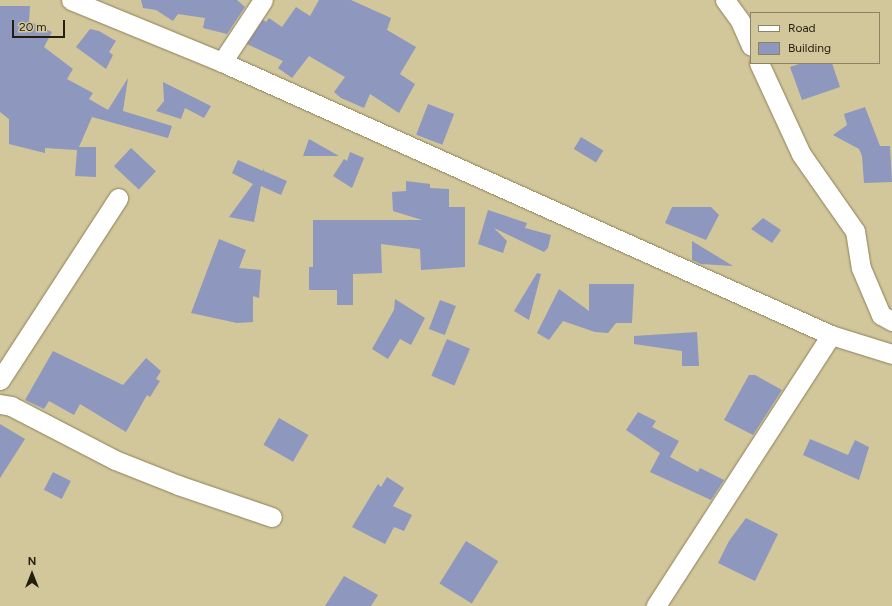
<!DOCTYPE html>
<style>
body{margin:0}
#map{position:relative;width:892px;height:606px;overflow:hidden;background:#d2c69b;font-family:Figtree,sans-serif}
div>[style]{position:absolute}
.building>*{inset:0;background:#8e97be;transform-origin:0 0}
.roads{filter:drop-shadow(0 0 1px #8b8158) drop-shadow(0 0 1px #8b8158)}
.street>*{height:19px;margin:-9.5px;padding:0 9.5px;transform-origin:9.5px;border-radius:9.5px;background:#fff}
span{translate:-50% -50%;white-space:nowrap;text-align:center;line-height:1.15;-webkit-text-stroke:3.5px #d2c69b;paint-order:stroke}
.legend{position:absolute;left:750px;top:12px;width:130px;height:52px;box-sizing:border-box;background:#d2c69b;border:1px solid #8c8363;margin:0;padding:5px 7px;list-style:none;font-size:12px;color:#231e0e}
.legend li{display:flex;align-items:center;gap:8px;height:20px}
.legend b{width:20px;border:1px solid #8c8363}
.north{position:absolute;left:12px;top:554px;width:40px;height:40px;-webkit-text-stroke:3px #d2c69b;paint-order:stroke;rotate:0deg;font-size:11px;font-weight:700;line-height:16px;text-align:center;color:#231e0e}
.north::after{content:'';display:block;margin:auto;width:14px;height:18px;background:#231e0e;clip-path:polygon(50% 0,100% 100%,50% 72%,0 100%)}
.scale{position:absolute;left:12px;top:20px;width:53px;height:18px;box-sizing:border-box;border:2px solid #231e0e;border-top:0;padding-left:5px;font-size:12px;line-height:14px;white-space:nowrap;color:#231e0e;-webkit-text-stroke:3px #d2c69b;paint-order:stroke}
</style>
<div id="map">
<div class="building">
<div style="clip-path:polygon(141px 0,237px 0,245px 7px,227px 34px,203px 28px,205px 18px,178px 14px,173px 21px,156px 10px,143px 8px)"></div>
<div style="clip-path:polygon(319px 0,351px 0,391px 18px,387px 30px,416px 47px,400px 74px,415px 84px,399px 113px,370px 94px,364px 108px,341px 98px,334px 92px,345px 77px,309px 56px,292px 78px,278px 68px,283px 61px,247px 44px,263px 20px,266px 22px,269px 18px,282px 27px,296px 7px,310px 16px)"></div>
<div style="clip-path:polygon(0 6px,30px 6px,29px 21px,52px 32px,44px 47px,73px 69px,67px 79px,93px 93px,89px 99px,108px 110px,128px 78px,123px 111px,172px 126px,168px 138px,92px 117px,79px 147px,96px 147px,96px 177px,75px 176px,77px 150px,45px 148px,45px 153px,9px 144px,9px 119px,0 112px)"></div>
<div style="clip-path:polygon(90px 29px,99px 31px,116px 41px,109px 52px,113px 55px,106px 69px,76px 47px)"></div>
<div style="clip-path:polygon(802px 63px,832px 63px,840px 87px,802px 100px,790px 67px)"></div>
<div style="clip-path:polygon(163px 82px,211px 106px,204px 118px,185px 108px,181px 119px,156px 111px,164px 101px)"></div>
<div style="left:428px;top:104px;width:28px;height:33px;rotate:21deg"></div>
<div style="clip-path:polygon(865px 107px,880px 146px,890px 146px,892px 182px,864px 183px,862px 156px,859px 149px,833px 135px,847px 125px,844px 114px)"></div>
<div style="left:581px;top:137px;width:26px;height:14px;rotate:31deg"></div>
<div style="clip-path:polygon(309px 139px,339px 156px,303px 156px)"></div>
<div style="left:131px;top:148px;width:34px;height:25px;rotate:43deg"></div>
<div style="clip-path:polygon(350px 152px,364px 158px,352px 188px,333px 176px,344px 159px,347px 161px)"></div>
<div style="clip-path:polygon(238px 160px,263px 171px,264px 168px,264px 171px,287px 181px,281px 195px,261px 186px,254px 222px,229px 217px,253px 184px,232px 173px)"></div>
<div style="clip-path:polygon(406px 181px,430px 184px,430px 188px,449px 189px,449px 207px,465px 207px,465px 267px,421px 270px,420px 249px,381px 244px,382px 273px,353px 274px,353px 305px,337px 305px,337px 290px,309px 290px,309px 267px,313px 267px,313px 220px,422px 220px,393px 211px,392px 192px,406px 191px)"></div>
<div style="clip-path:polygon(672px 207px,711px 207px,719px 215px,706px 240px,665px 223px)"></div>
<div style="clip-path:polygon(488px 210px,527px 223px,525px 228px,551px 235px,548px 248px,544px 252px,494px 228px,507px 241px,503px 253px,478px 244px)"></div>
<div style="clip-path:polygon(763px 218px,781px 230px,772px 243px,751px 229px)"></div>
<div style="clip-path:polygon(219px 239px,246px 250px,239px 268px,261px 270px,259px 298px,253px 296px,253px 322px,237px 323px,191px 313px)"></div>
<div style="clip-path:polygon(692px 241px,733px 266px,701px 264px,692px 260px)"></div>
<div style="clip-path:polygon(537px 273px,541px 274px,529px 320px,514px 311px)"></div>
<div style="clip-path:polygon(589px 284px,634px 284px,632px 323px,616px 323px,608px 333px,595px 332px,563px 321px,549px 340px,537px 333px,559px 289px,589px 311px)"></div>
<div style="clip-path:polygon(395px 299px,425px 318px,411px 345px,400px 339px,388px 359px,372px 349px,394px 310px)"></div>
<div style="left:440px;top:300px;width:17px;height:31px;rotate:21deg"></div>
<div style="clip-path:polygon(697px 332px,699px 366px,682px 366px,682px 351px,634px 344px,634px 336px)"></div>
<div style="left:447px;top:339px;width:25px;height:40px;rotate:23deg"></div>
<div style="clip-path:polygon(53px 351px,123px 385px,146px 358px,161px 371px,156px 379px,160px 381px,150px 397px,147px 395px,126px 432px,80px 404px,74px 415px,49px 401px,44px 409px,25px 400px)"></div>
<div style="clip-path:polygon(749px 375px,755px 375px,782px 390px,753px 435px,724px 420px)"></div>
<div style="clip-path:polygon(638px 412px,656px 421px,652px 427px,679px 441px,670px 457px,698px 472px,700px 468px,724px 480px,711px 500px,650px 472px,660px 453px,626px 430px)"></div>
<div style="left:279px;top:418px;width:34px;height:31px;rotate:30deg"></div>
<div style="clip-path:polygon(0 424px,25px 439px,0 478px)"></div>
<div style="clip-path:polygon(810px 439px,848px 455px,855px 440px,869px 447px,859px 480px,803px 455px)"></div>
<div style="left:53px;top:472px;width:20px;height:20px;rotate:27deg"></div>
<div style="clip-path:polygon(387px 477px,404px 488px,393px 506px,412px 515px,404px 531px,394px 527px,385px 544px,352px 527px,378px 484px,381px 487px)"></div>
<div style="clip-path:polygon(746px 518px,778px 534px,755px 581px,718px 563px,729px 541px)"></div>
<div style="left:466px;top:541px;width:38px;height:50px;rotate:32deg"></div>
<div style="clip-path:polygon(344px 576px,378px 595px,371px 606px,325px 606px)"></div>
</div>
<div class="roads">
<div class="street">
<div style="left:71px;top:0;width:163px;rotate:22.3deg"></div>
<div style="left:222px;top:62px;width:667px;rotate:24.15deg"></div>
<div style="left:831px;top:335px;width:323px;rotate:122.9deg"></div>
<div style="left:725px;top:0;width:26px;rotate:54deg"></div>
<div style="left:740px;top:21px;width:27px;rotate:66deg"></div>
<div style="left:222px;top:62px;width:74px;rotate:-56.5deg"></div>
<div style="left:759px;top:63px;width:100px;rotate:65.2deg"></div>
<div style="left:801px;top:154px;width:94px;rotate:55deg"></div>
<div style="left:855px;top:231px;width:37px;rotate:81deg"></div>
<div style="left:861px;top:268px;width:51px;rotate:66.9deg"></div>
<div style="left:881px;top:315px;width:13px;rotate:29deg"></div>
<div style="left:831px;top:335px;width:64px;rotate:17.3deg"></div>
<div style="left:0;top:380px;width:217px;rotate:-57deg"></div>
<div style="left:0;top:404px;width:11px;rotate:10deg"></div>
<div style="left:11px;top:406px;width:117px;rotate:27.4deg"></div>
<div style="left:115px;top:460px;width:68px;rotate:21.6deg"></div>
<div style="left:178px;top:485px;width:99px;rotate:18.8deg"></div>
</div>
</div>
<ul class="legend">
<li><b style="height:5px;background:#fff"></b>Road</li>
<li><b style="height:11px;background:#8e97be"></b>Building</li>
</ul>
<div class="north">N</div>
<div class="scale">20 m</div>
</div>
